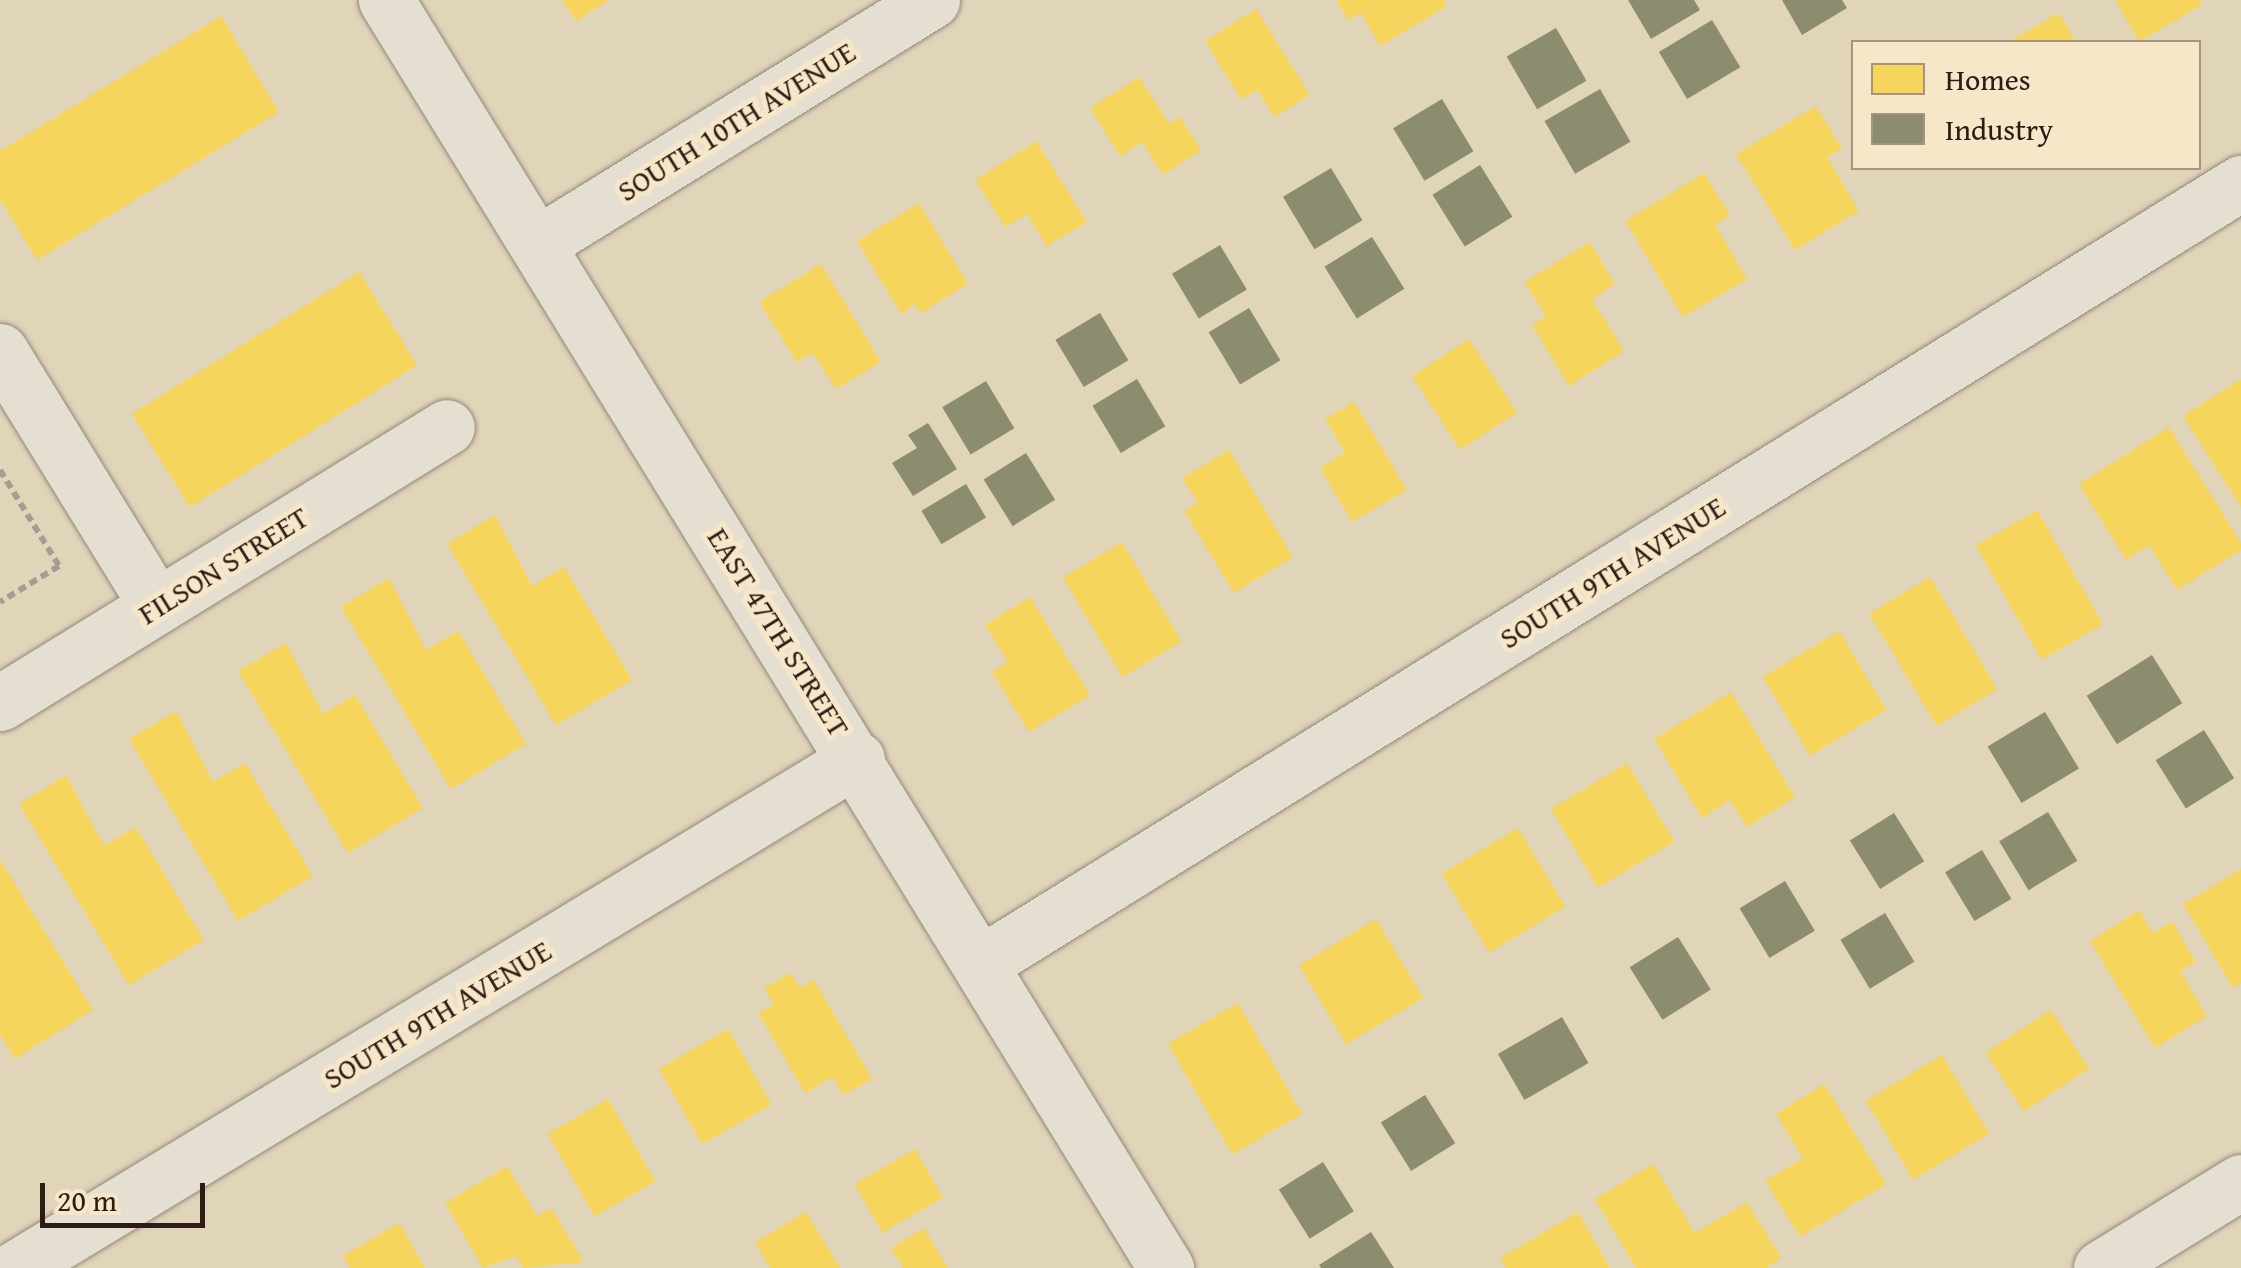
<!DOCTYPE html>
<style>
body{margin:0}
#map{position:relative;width:2241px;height:1268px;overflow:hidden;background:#e0d4b9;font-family:"Gentium Book Plus",serif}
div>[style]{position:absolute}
.homes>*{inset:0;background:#f6d55c;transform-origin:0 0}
.industry>*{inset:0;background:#8c8c6e;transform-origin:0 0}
.path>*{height:6px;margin-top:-3px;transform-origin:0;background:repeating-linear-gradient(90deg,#a49d93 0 8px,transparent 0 13px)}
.roads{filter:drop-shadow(0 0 2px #92897a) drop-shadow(0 0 2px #92897a)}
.minor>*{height:55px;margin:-27.5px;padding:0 27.5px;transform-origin:27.5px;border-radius:27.5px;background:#e5dfd2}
.secondary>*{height:55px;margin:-27.5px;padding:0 27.5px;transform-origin:27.5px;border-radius:27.5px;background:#e5dfd2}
span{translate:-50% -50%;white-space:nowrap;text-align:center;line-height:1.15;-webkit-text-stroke:10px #f5e7c8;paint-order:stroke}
.street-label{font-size:30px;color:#2d1b15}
.legend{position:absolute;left:1851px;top:40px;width:350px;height:130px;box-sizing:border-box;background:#f5e7c8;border:2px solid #a59580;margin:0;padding:12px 18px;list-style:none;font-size:30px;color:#2d1b15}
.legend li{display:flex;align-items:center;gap:20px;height:50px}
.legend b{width:50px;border:2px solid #a59580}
.scale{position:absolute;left:40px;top:1183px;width:165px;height:45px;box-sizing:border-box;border:5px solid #2d1b15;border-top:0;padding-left:12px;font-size:30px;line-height:35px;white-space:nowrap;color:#2d1b15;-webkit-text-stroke:8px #f5e7c8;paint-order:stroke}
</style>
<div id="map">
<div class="homes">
<div style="clip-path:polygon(562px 0,609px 0,576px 21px)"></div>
<div style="clip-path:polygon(1336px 0,1443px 0,1447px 6px,1380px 46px,1361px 13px,1348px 20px)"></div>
<div style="clip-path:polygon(2115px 0,2199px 0,2202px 5px,2139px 42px)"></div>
<div style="clip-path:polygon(1256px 9px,1310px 95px,1274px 117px,1257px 90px,1241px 99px,1205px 41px)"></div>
<div style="clip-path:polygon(2059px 13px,2076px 42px,2008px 42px)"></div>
<div style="clip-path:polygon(221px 16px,279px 112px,37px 260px,0 199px,0 151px)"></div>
<div style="clip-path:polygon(1139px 77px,1169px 124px,1180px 117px,1201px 150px,1163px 175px,1142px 142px,1120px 156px,1090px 108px)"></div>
<div style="clip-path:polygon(1816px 106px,1842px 149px,1827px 157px,1859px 211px,1795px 250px,1736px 154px)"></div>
<div style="clip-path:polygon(1036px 141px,1087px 222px,1047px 246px,1027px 214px,1005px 227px,975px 180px)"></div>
<div style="clip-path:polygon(1704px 173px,1730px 215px,1715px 225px,1747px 279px,1683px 317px,1625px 221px)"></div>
<div style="clip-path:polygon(919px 203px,968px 284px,921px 313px,915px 304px,901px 314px,857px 241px)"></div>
<div style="clip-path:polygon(1590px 242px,1615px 284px,1592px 299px,1624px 351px,1569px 386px,1532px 325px,1546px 316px,1524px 282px)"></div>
<div style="clip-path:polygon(821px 264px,881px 362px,836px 389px,813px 353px,797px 362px,759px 302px)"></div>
<div style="left:359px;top:272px;width:110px;height:268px;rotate:58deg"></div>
<div style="left:1469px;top:339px;width:88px;height:68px;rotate:57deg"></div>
<div style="clip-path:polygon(2241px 379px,2241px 507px,2183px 416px)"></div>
<div style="clip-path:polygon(1354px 402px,1407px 490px,1352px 522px,1320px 468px,1345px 452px,1325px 419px)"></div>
<div style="clip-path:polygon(2169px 427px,2241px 543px,2241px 550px,2177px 590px,2149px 545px,2126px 560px,2079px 484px)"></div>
<div style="clip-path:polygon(1229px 450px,1293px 557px,1234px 593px,1184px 511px,1198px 503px,1182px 478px)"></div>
<div style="left:2037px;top:510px;width:132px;height:71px;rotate:60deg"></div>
<div style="clip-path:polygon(495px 515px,532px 586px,564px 567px,632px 680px,556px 725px,447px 544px)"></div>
<div style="left:1122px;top:542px;width:116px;height:69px;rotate:59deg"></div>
<div style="left:1930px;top:577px;width:131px;height:71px;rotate:59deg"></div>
<div style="clip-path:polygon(389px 578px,426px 650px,458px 631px,526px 744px,451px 789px,341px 607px)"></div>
<div style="clip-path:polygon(1030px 597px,1090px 695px,1029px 732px,992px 672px,1008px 662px,985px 625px)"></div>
<div style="left:1839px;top:631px;width:92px;height:89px;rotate:59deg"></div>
<div style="clip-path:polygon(286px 643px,323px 714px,355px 695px,423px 808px,348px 853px,238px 671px)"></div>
<div style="clip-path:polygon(1731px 692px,1795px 797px,1747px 827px,1730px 800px,1702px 818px,1654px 739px)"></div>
<div style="clip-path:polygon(176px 711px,213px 782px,245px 763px,313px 876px,238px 921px,129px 739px)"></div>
<div style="left:1627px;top:763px;width:92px;height:89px;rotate:59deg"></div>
<div style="clip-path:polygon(66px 775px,104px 846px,136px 827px,204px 940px,129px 985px,19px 804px)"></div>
<div style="left:1518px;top:828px;width:92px;height:89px;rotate:59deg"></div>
<div style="clip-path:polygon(0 860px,93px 1010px,15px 1059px,0 1034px)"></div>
<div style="clip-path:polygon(2241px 869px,2241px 983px,2233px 988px,2183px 904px)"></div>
<div style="clip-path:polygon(2139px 910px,2153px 933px,2172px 922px,2196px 962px,2180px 971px,2207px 1016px,2155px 1048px,2090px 941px)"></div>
<div style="left:1376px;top:919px;width:92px;height:90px;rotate:59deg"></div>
<div style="clip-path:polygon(790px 973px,800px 988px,814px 980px,872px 1079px,843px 1095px,832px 1077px,805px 1093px,758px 1013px,774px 1004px,764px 988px)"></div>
<div style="left:1238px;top:1003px;width:128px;height:81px;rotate:60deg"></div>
<div style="left:2051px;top:1010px;width:70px;height:78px;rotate:57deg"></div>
<div style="left:728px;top:1029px;width:87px;height:80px;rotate:60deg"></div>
<div style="left:1942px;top:1055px;width:92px;height:89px;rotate:59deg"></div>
<div style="clip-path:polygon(1824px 1084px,1886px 1184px,1800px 1237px,1765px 1181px,1803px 1158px,1776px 1114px)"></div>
<div style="left:608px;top:1099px;width:95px;height:70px;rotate:60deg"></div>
<div style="left:915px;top:1149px;width:56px;height:70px;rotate:60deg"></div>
<div style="clip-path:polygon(1653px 1164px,1695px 1233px,1747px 1202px,1781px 1258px,1766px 1268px,1636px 1268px,1595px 1199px)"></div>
<div style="clip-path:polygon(507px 1166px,537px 1216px,551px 1208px,584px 1262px,523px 1268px,516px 1256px,483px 1268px,445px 1203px)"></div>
<div style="clip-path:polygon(806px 1212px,840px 1268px,770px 1268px,755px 1242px)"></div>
<div style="clip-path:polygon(1578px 1212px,1610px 1268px,1506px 1268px,1500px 1258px)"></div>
<div style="clip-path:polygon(399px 1223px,425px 1268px,350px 1268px,343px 1256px)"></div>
<div style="clip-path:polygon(924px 1228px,948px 1268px,903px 1268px,891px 1248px)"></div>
</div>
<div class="industry">
<div style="clip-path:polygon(1628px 0,1694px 0,1700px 10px,1651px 39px)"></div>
<div style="clip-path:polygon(1782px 0,1842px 0,1847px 8px,1802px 35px)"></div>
<div style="left:1712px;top:20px;width:55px;height:62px;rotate:59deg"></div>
<div style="left:1556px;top:28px;width:61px;height:57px;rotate:60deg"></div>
<div style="left:1600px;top:89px;width:61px;height:64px;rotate:60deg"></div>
<div style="left:1442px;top:99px;width:61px;height:57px;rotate:59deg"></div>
<div style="left:1480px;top:165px;width:61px;height:56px;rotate:58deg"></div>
<div style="left:1331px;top:168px;width:61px;height:56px;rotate:59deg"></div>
<div style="left:1372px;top:237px;width:61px;height:56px;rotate:58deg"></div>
<div style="left:1220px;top:245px;width:52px;height:56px;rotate:59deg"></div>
<div style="left:1249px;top:308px;width:61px;height:47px;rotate:59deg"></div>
<div style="left:1100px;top:313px;width:55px;height:52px;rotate:59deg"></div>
<div style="left:1137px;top:379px;width:55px;height:52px;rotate:59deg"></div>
<div style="left:986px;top:381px;width:55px;height:51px;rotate:59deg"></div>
<div style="clip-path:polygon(928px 423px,957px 469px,913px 496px,892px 463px,917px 448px,908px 435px)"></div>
<div style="left:1026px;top:453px;width:55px;height:50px;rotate:58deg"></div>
<div style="left:966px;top:484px;width:39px;height:52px;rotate:59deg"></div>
<div style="left:2152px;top:655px;width:57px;height:77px;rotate:58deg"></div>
<div style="left:2045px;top:712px;width:66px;height:67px;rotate:59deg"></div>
<div style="left:2204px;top:730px;width:57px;height:57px;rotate:58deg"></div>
<div style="left:2048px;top:812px;width:57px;height:57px;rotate:59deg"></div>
<div style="left:1894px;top:813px;width:57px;height:52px;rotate:58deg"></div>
<div style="left:1982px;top:850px;width:57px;height:43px;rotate:59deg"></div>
<div style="left:1785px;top:881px;width:58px;height:53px;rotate:59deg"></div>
<div style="left:1885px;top:913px;width:57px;height:52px;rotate:59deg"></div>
<div style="left:1678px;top:937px;width:62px;height:57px;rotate:58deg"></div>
<div style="left:1562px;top:1017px;width:53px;height:74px;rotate:60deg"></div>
<div style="left:1425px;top:1095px;width:57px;height:52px;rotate:58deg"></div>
<div style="left:1323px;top:1162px;width:58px;height:52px;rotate:58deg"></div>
<div style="clip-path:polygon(1371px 1232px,1394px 1268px,1321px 1268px,1319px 1265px)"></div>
</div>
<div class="path">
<div style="left:0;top:470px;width:113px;rotate:58.4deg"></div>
<div style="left:59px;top:566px;width:69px;rotate:148.6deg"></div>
</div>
<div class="roads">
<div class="minor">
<div style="left:539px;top:243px;width:462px;rotate:-31.7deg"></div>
<div style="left:0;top:351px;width:299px;rotate:58.4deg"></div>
<div style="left:0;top:703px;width:525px;rotate:-31.69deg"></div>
<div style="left:983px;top:962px;width:1480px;rotate:-31.77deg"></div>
<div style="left:16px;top:1268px;width:983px;rotate:-31.18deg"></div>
<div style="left:2101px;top:1268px;width:164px;rotate:-31.6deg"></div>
</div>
<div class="secondary">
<div style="left:386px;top:0;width:1489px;rotate:58.4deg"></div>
</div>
</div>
<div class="street-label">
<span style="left:736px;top:121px;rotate:-32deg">SOUTH 10TH AVENUE</span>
<span style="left:223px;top:565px;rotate:-32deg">FILSON STREET</span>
<span style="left:1612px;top:572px;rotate:-32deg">SOUTH 9TH AVENUE</span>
<span style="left:779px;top:632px;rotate:58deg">EAST 47TH STREET</span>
<span style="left:437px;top:1014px;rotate:-31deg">SOUTH 9TH AVENUE</span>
</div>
<ul class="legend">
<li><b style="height:28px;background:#f6d55c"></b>Homes</li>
<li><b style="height:28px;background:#8c8c6e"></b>Industry</li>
</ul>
<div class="scale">20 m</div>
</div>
